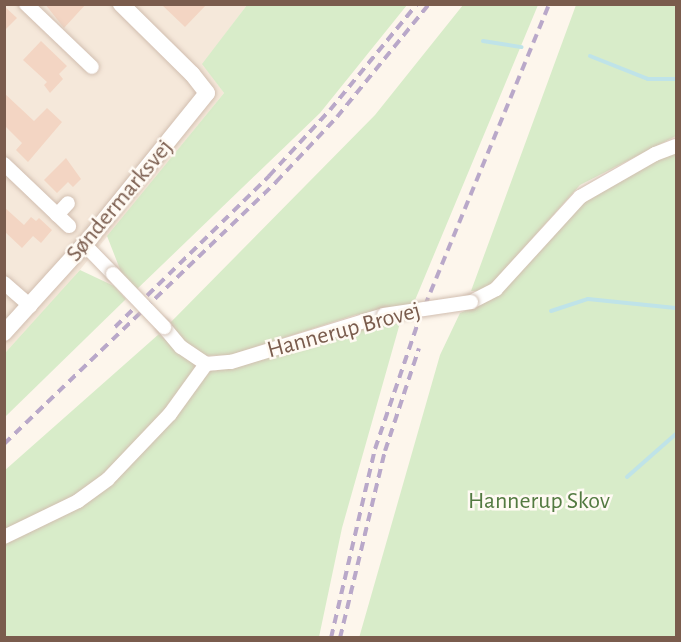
<!DOCTYPE html>
<meta charset="utf-8">
<style>
body{margin:0}
#map{position:relative;width:681px;height:642px;overflow:hidden;background:#fdf6ec;font-family:"Alegreya Sans",sans-serif}
div>[style]{position:absolute}
.residential>*{inset:0;background:#f5e8da}
.green>*{inset:0;background:#d8ecc9}
.stream>*{height:4px;margin:-2px;padding:0 2px;transform-origin:2px;border-radius:2px;background:#bfe3e8}
.building>*{inset:0;background:#f3d5c3}
.roads{filter:drop-shadow(0 0 2px #d1beb0) drop-shadow(0 0 2px #d1beb0)}
.minor>*{height:14px;margin:-7px;padding:0 7px;transform-origin:7px;border-radius:7px;background:#fff}
.tertiary>*{height:16px;margin:-8px;padding:0 8px;transform-origin:8px;border-radius:8px;background:#fff}
.rail>*{height:4px;margin-top:-2px;transform-origin:0;background:repeating-linear-gradient(90deg,#b9a8c9 0 9px,transparent 0 15px)}
.bridges{filter:drop-shadow(0 0 2px #d1beb0) drop-shadow(0 0 2px #d1beb0)}
.minor-bridge>*{height:14px;margin:-7px;padding:0 7px;transform-origin:7px;border-radius:7px;background:#fff}
span{translate:-50% -50%;white-space:nowrap;text-align:center;line-height:1.15;-webkit-text-stroke:5px #fffaf3;paint-order:stroke}
.street-label{font-size:24px;color:#7a5c4d}
.park-label{font-size:24px;color:#537a41}
.frame{position:absolute;inset:0;border:6px solid #7a5c4d;pointer-events:none}
</style>
<div id="map">
<div class="residential">
<div style="clip-path:polygon(5px 5px,247px 5px,203px 64px,224px 93px,70px 282px,5px 353px)"></div>
</div>
<div class="green">
<div style="clip-path:polygon(247px 5px,407px 5px,320px 113px,136px 290px,123px 277px,107px 236px,224px 93px,202px 64px)"></div>
<div style="clip-path:polygon(463px 5px,538px 5px,413px 305px,355px 315px,230px 355px,202px 356px,188px 347px,169px 324px,375px 115px)"></div>
<div style="clip-path:polygon(576px 5px,676px 5px,676px 136px,580px 185px,494px 281px,481px 291px,471px 291px)"></div>
<div style="clip-path:polygon(676px 152px,676px 637px,359px 638px,440px 355px,460px 313px,491px 300px,582px 201px,640px 168px)"></div>
<div style="clip-path:polygon(80px 270px,114px 286px,126px 299px,5px 417px,5px 353px)"></div>
<div style="clip-path:polygon(400px 323px,342px 528px,319px 637px,5px 637px,4px 471px,159px 334px,180px 353px,215px 371px,358px 329px)"></div>
</div>
<div class="stream">
<div style="left:483px;top:41px;width:39px;rotate:9deg"></div>
<div style="left:590px;top:56px;width:62px;rotate:21.6deg"></div>
<div style="left:648px;top:79px;width:28px"></div>
<div style="left:551px;top:311px;width:39px;rotate:-18deg"></div>
<div style="left:588px;top:299px;width:88px;rotate:5.8deg"></div>
<div style="left:627px;top:477px;width:65px;rotate:-41.3deg"></div>
</div>
<div class="building">
<div style="clip-path:polygon(45px 4px,86px 4px,64px 28px)"></div>
<div style="clip-path:polygon(161px 4px,207px 4px,185px 27px)"></div>
<div style="clip-path:polygon(4px 6px,17px 18px,4px 31px)"></div>
<div style="clip-path:polygon(41px 41px,67px 66px,59px 74px,63px 79px,50px 93px,44px 85px,47px 82px,23px 60px)"></div>
<div style="clip-path:polygon(4px 93px,34px 121px,47px 108px,62px 122px,28px 162px,16px 150px,22px 143px,4px 125px)"></div>
<div style="clip-path:polygon(66px 158px,81px 179px,73px 187px,68px 182px,57px 193px,44px 180px)"></div>
<div style="clip-path:polygon(4px 207px,24px 225px,31px 217px,36px 221px,39px 218px,52px 230px,41px 243px,33px 236px,22px 248px,4px 231px)"></div>
</div>
<div class="roads">
<div class="minor">
<div style="left:26px;top:4px;width:91px;rotate:43.7deg"></div>
<div style="left:4px;top:164px;width:90px;rotate:43.6deg"></div>
<div style="left:57px;top:215px;width:16px;rotate:-47deg"></div>
<div style="left:84px;top:244px;width:42px;rotate:46deg"></div>
<div style="left:4px;top:283px;width:35px;rotate:41deg"></div>
<div style="left:471px;top:302px;width:28px;rotate:-27deg"></div>
<div style="left:496px;top:289px;width:125px;rotate:-47.6deg"></div>
<div style="left:580px;top:197px;width:86px;rotate:-29.8deg"></div>
<div style="left:655px;top:154px;width:22px;rotate:-21deg"></div>
<div style="left:164px;top:327px;width:26px;rotate:50deg"></div>
<div style="left:181px;top:347px;width:30px;rotate:34deg"></div>
<div style="left:206px;top:364px;width:25px;rotate:-5deg"></div>
<div style="left:231px;top:362px;width:160px;rotate:-17.1deg"></div>
<div style="left:4px;top:537px;width:82px;rotate:-25.9deg"></div>
<div style="left:78px;top:501px;width:37px;rotate:-36deg"></div>
<div style="left:108px;top:479px;width:90px;rotate:-46.4deg"></div>
<div style="left:170px;top:414px;width:62px;rotate:-54.2deg"></div>
</div>
<div class="tertiary">
<div style="left:4px;top:333px;width:128px;rotate:-47.8deg"></div>
<div style="left:90px;top:238px;width:186px;rotate:-51.1deg"></div>
<div style="left:207px;top:93px;width:24px;rotate:-128deg"></div>
<div style="left:192px;top:74px;width:100px;rotate:-135.4deg"></div>
</div>
</div>
<div class="rail">
<div style="left:115px;top:327px;width:216px;rotate:-44.4deg"></div>
<div style="left:269px;top:176px;width:90px;rotate:-47.3deg"></div>
<div style="left:330px;top:110px;width:137px;rotate:-50.6deg"></div>
<div style="left:4px;top:444px;width:378px;rotate:-43.9deg"></div>
<div style="left:276px;top:182px;width:89px;rotate:-46.8deg"></div>
<div style="left:337px;top:117px;width:146px;rotate:-50.8deg"></div>
<div style="left:331px;top:638px;width:194px;rotate:-76.9deg"></div>
<div style="left:375px;top:449px;width:136px;rotate:-71.2deg"></div>
<div style="left:419px;top:320px;width:342px;rotate:-67.6deg"></div>
<div style="left:340px;top:638px;width:192px;rotate:-76.5deg"></div>
<div style="left:385px;top:451px;width:108px;rotate:-71.7deg"></div>
</div>
<div class="bridges">
<div class="minor-bridge">
<div style="left:113px;top:274px;width:74px;rotate:46.1deg"></div>
<div style="left:384px;top:315px;width:88px;rotate:-8.5deg"></div>
</div>
</div>
<div class="street-label">
<span style="left:120px;top:201px;rotate:-50deg">Søndermarksvej</span>
<span style="left:344px;top:331px;rotate:-15deg">Hannerup Brovej</span>
</div>
<div class="park-label">
<span style="left:539px;top:502px">Hannerup Skov</span>
</div>
<div class="frame"></div>
</div>
